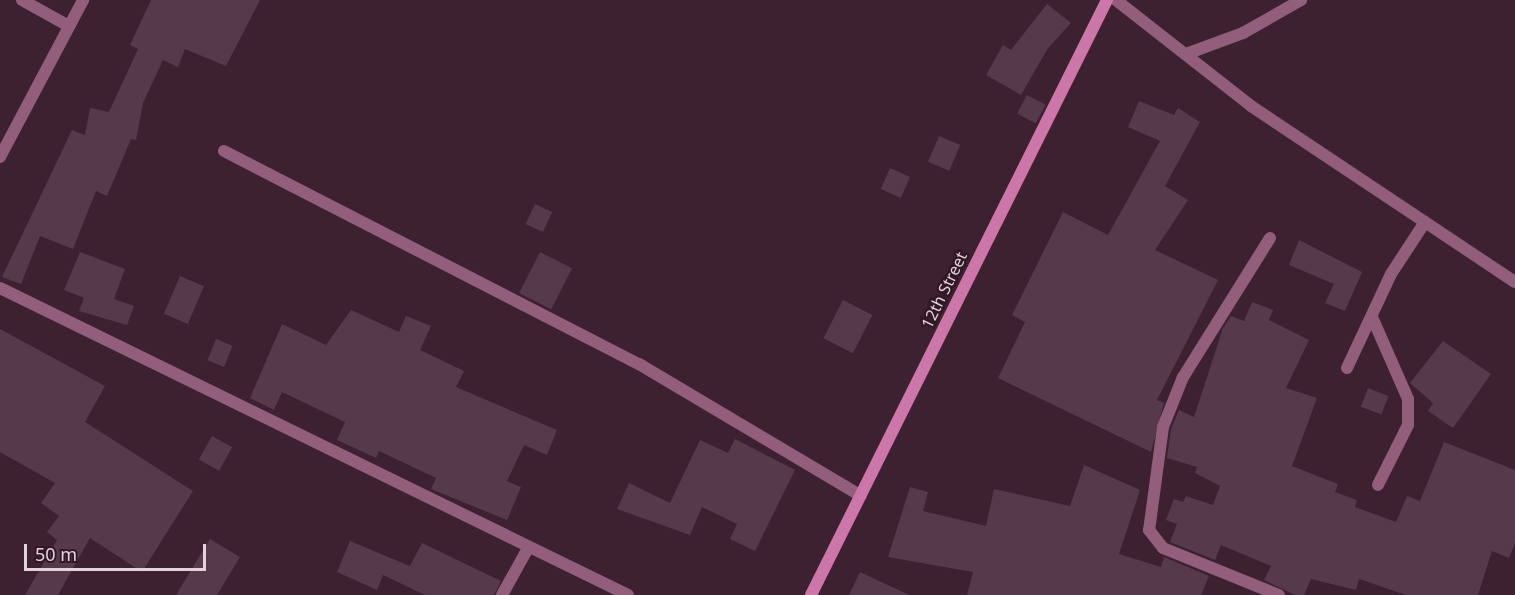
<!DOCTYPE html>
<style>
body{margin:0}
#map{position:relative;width:1515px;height:595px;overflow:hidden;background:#3d2131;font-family:"Noto Sans",sans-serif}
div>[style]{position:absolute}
.building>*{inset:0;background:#56394a;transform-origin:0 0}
.lane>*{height:12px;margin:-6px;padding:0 6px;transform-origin:6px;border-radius:6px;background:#935d7c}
.street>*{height:12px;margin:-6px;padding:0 6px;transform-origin:6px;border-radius:6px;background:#935d7c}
.secondary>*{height:12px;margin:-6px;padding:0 6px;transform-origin:6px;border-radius:6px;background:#cd76aa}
span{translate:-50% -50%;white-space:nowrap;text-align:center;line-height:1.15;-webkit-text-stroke:5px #321827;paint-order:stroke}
.street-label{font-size:16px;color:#e4d2db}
.scale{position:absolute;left:24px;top:544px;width:182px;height:27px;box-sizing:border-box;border:3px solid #e4d2db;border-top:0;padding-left:8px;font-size:18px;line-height:21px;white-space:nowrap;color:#e4d2db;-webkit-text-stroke:4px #321827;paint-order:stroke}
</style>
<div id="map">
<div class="building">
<div style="clip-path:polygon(151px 0,260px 0,226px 66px,185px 49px,178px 67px,163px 60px,143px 103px,136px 140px,131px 139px,107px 196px,96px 191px,73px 249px,40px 236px,21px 284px,2px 277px,72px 130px,85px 135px,90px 108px,109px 112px,138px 49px,130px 45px)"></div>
<div style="clip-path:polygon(1047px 4px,1071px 23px,1048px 48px,1021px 95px,986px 75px,1003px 45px,1011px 50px)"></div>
<div style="left:1027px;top:95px;width:21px;height:21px;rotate:28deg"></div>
<div style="clip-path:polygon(1139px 101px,1174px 115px,1178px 108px,1200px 122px,1165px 186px,1188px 200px,1155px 250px,1218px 280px,1157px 400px,1164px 403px,1151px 452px,998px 378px,1025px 322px,1012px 315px,1063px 212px,1108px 235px,1160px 141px,1128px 127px)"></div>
<div style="left:939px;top:136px;width:23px;height:28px;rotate:23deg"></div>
<div style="left:890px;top:168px;width:22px;height:23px;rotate:24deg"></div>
<div style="left:535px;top:204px;width:19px;height:22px;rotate:25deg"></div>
<div style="clip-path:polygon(1299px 240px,1362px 272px,1345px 311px,1325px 303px,1334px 284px,1289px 265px)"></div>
<div style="clip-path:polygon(80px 252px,125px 269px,114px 299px,134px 306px,127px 325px,79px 311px,84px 298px,64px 290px)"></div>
<div style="left:540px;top:252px;width:36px;height:46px;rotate:27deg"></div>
<div style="left:180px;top:276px;width:26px;height:41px;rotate:23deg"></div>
<div style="left:843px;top:300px;width:33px;height:43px;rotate:27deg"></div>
<div style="clip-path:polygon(1252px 302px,1273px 310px,1269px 320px,1309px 340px,1286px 388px,1317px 398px,1292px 466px,1338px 484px,1335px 492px,1357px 500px,1355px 507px,1396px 522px,1407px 496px,1420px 501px,1444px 442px,1515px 470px,1515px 543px,1509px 558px,1492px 551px,1478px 595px,1406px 595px,1359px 579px,1356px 590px,1311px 579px,1304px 595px,1295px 595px,1264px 580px,1271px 566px,1221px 545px,1215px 560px,1170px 542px,1177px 524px,1166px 520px,1174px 499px,1183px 502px,1186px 496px,1213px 505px,1220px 486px,1195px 473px,1197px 467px,1167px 458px,1171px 429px,1179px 410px,1194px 417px,1223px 328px,1231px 316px,1244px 321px)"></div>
<div style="clip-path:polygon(351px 310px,399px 332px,406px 316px,431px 326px,420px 350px,464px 371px,456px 387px,557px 430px,547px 455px,524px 445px,507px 481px,521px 487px,507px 520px,431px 489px,436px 478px,379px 451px,376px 458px,337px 440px,345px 422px,282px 392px,274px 410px,250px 398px,282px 324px,326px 345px)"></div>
<div style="clip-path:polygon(0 329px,105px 386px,85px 422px,193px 491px,142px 572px,90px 538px,58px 595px,25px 595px,57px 540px,47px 532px,59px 516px,41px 503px,55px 483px,0 452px)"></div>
<div style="left:216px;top:339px;width:18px;height:23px;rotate:22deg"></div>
<div style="clip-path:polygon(1443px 341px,1491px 374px,1453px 428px,1428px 411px,1433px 403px,1410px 383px)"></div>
<div style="left:1368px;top:388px;width:22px;height:20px;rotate:21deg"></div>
<div style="left:212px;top:436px;width:23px;height:27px;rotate:29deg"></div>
<div style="clip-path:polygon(735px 439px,795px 470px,755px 551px,730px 539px,737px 524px,702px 507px,690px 535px,617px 509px,629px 483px,670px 503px,700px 440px,728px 453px)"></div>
<div style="clip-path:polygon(1084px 465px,1140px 490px,1119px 554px,1161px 567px,1164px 557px,1209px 576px,1201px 595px,967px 595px,973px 572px,888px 557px,910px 487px,928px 492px,923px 511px,986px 526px,994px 489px,1070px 506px)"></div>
<div style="clip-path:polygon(210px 539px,240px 557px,217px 595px,176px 595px)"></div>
<div style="clip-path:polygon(350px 541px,410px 566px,422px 543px,501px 581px,494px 595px,425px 595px,383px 575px,377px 590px,337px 572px)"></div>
<div style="clip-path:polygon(860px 572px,909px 595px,849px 595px)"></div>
</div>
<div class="lane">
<div style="left:22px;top:0;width:54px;rotate:29deg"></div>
<div style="left:1186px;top:54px;width:61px;rotate:-20.2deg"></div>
<div style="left:1243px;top:33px;width:67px;rotate:-29.6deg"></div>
</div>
<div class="street">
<div style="left:1116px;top:0;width:172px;rotate:38.1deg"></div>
<div style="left:1251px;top:106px;width:317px;rotate:33.7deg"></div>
<div style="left:224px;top:151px;width:466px;rotate:27.2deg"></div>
<div style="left:639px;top:364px;width:258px;rotate:30.7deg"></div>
<div style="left:0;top:157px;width:178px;rotate:-62.1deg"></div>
<div style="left:1270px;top:238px;width:164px;rotate:122deg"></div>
<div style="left:1183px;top:377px;width:54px;rotate:111.8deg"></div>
<div style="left:1163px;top:427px;width:104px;rotate:97.7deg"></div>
<div style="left:1149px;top:530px;width:23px;rotate:52deg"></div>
<div style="left:1163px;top:548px;width:125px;rotate:22.1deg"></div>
<div style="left:0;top:288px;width:699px;rotate:26.05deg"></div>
<div style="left:1372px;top:317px;width:90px;rotate:66.3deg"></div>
<div style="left:1408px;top:399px;width:26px;rotate:90deg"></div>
<div style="left:1408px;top:425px;width:67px;rotate:116.6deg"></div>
<div style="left:1347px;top:368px;width:104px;rotate:-64.9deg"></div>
<div style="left:1391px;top:274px;width:62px;rotate:-56.8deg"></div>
<div style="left:502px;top:595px;width:51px;rotate:-60.9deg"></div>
</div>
<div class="secondary">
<div style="left:811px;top:595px;width:665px;rotate:-63.55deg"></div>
</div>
<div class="street-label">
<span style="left:944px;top:290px;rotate:-64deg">12th Street</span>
</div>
<div class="scale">50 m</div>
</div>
